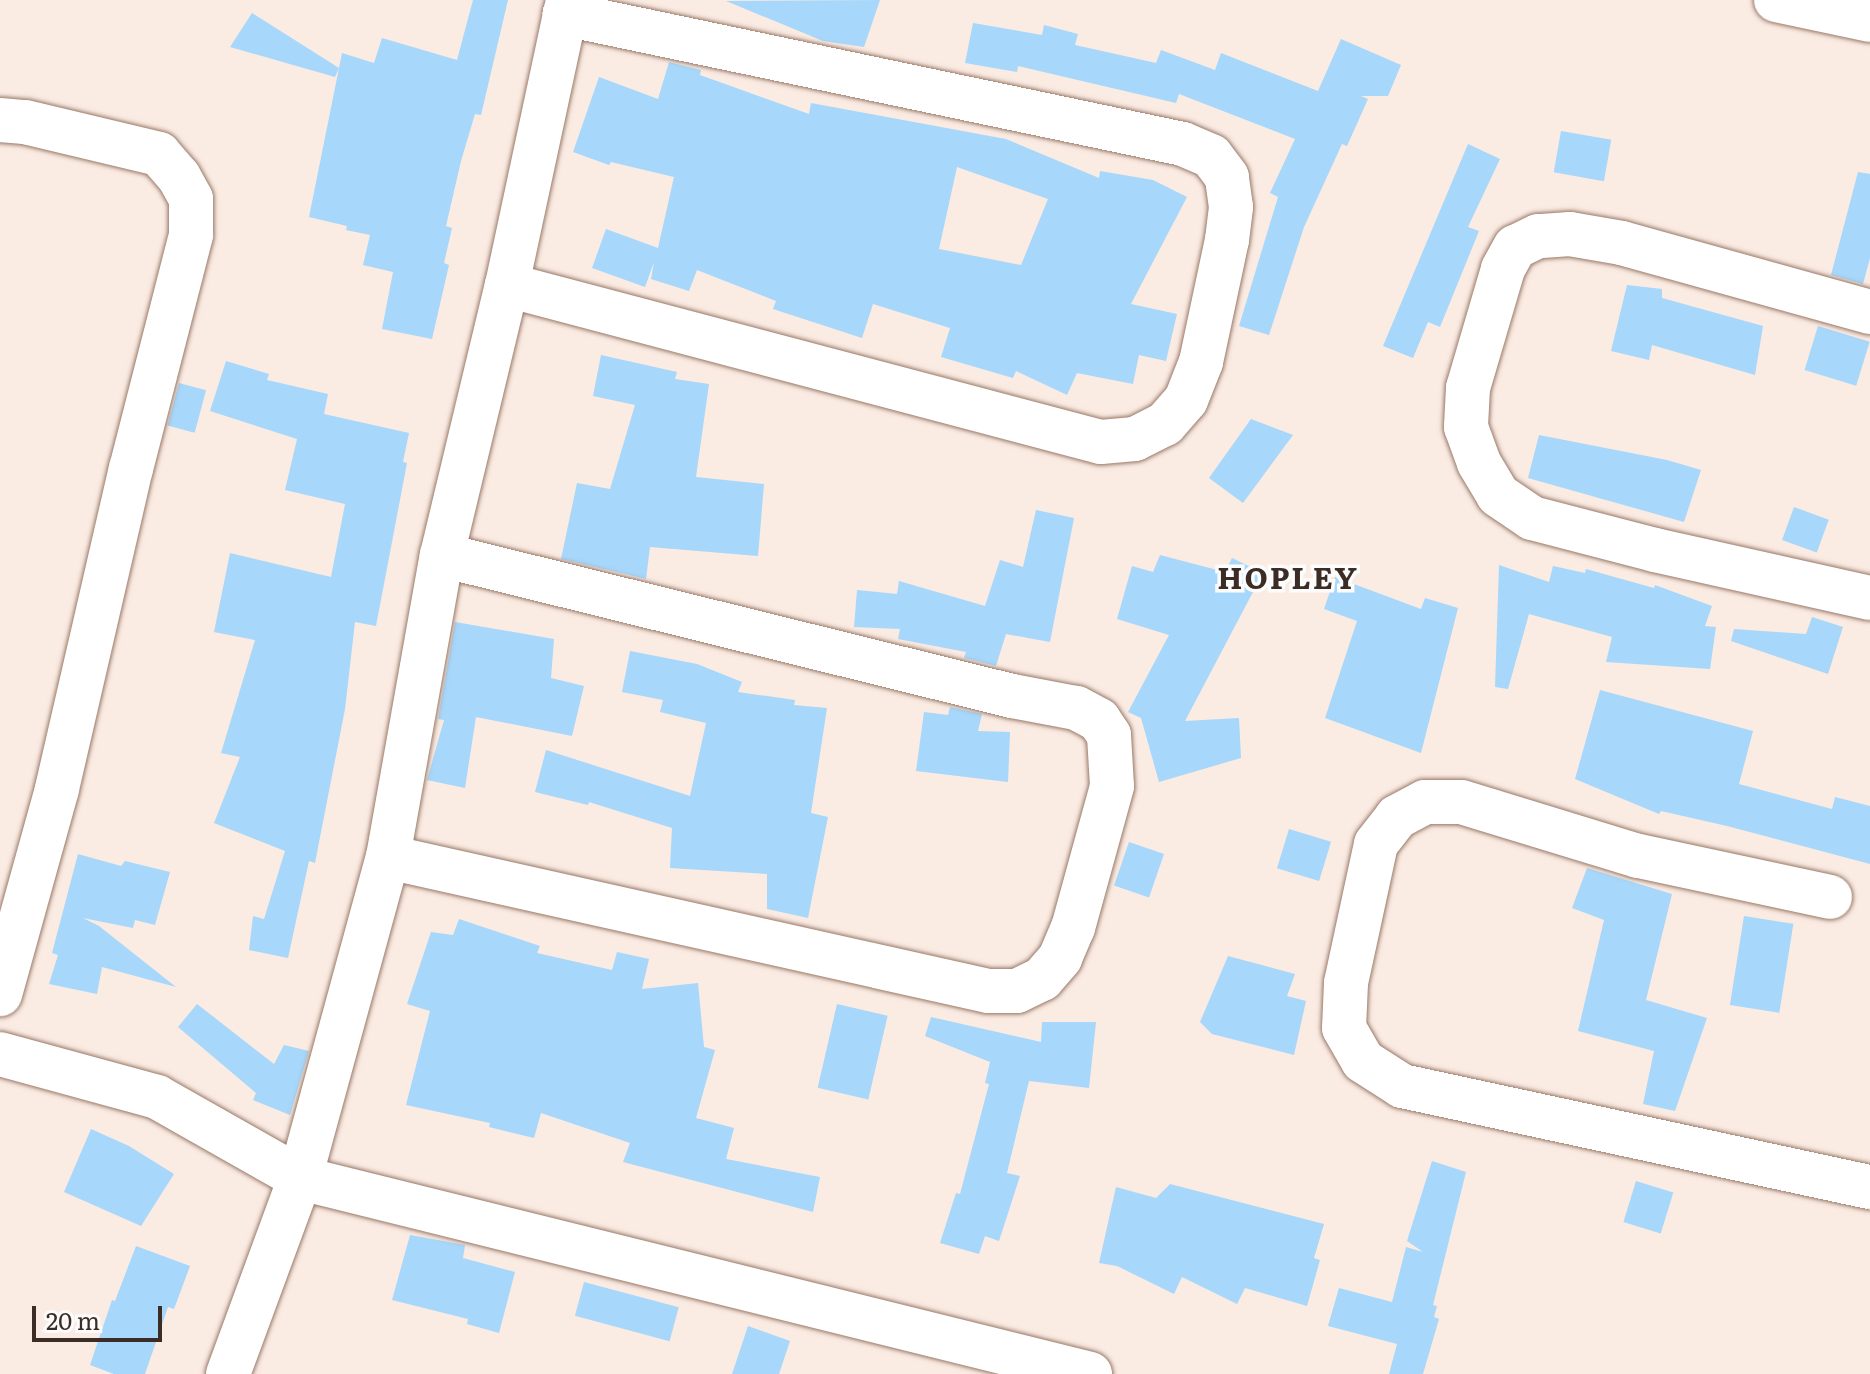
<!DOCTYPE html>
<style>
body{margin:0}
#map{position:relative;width:1870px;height:1374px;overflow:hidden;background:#faebe3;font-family:Literata,serif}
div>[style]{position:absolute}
.building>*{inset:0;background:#a7d7fa;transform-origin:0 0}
.roads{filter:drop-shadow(0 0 2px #997967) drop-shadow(0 0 2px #997967)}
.minor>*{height:44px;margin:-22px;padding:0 22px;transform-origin:22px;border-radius:22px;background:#fff}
span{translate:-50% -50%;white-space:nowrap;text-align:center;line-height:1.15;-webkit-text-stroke:7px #fcfcfc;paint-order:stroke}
.district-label{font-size:30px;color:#3b2d26;font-weight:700;letter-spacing:2px}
.scale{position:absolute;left:32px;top:1306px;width:130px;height:36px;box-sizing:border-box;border:4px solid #3b2d26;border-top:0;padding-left:10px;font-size:24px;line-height:28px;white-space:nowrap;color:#3b2d26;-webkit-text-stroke:6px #fcfcfc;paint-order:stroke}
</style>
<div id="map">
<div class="building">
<div style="clip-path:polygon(473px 0,508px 0,481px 115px,475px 114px,461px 161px,446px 226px,452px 228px,444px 263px,449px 265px,432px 339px,382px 329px,393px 272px,363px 265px,370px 235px,346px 230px,347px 226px,309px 217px,342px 53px,374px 63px,382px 38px,457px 60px)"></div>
<div style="clip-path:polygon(880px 0,864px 47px,823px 41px,726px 1px)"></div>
<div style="clip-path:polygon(252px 13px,339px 68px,335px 77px,230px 47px)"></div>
<div style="clip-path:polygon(973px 23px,1042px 35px,1044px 25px,1078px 34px,1075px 45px,1156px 63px,1161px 50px,1215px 70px,1221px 53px,1318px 91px,1341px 39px,1401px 65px,1388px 96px,1361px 96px,1368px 99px,1347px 146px,1342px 144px,1304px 227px,1269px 335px,1239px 326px,1278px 197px,1270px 193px,1295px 139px,1179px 94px,1176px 103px,1018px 66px,1017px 72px,965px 63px)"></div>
<div style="clip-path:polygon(evenodd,669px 62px,701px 70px,700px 75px,809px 114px,811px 103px,1006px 139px,1099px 178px,1100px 171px,1153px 180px,1187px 197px,1131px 304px,1177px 314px,1166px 361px,1139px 355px,1133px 384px,1077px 373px,1067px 395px,1016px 371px,1013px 378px,941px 357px,950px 328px,873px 304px,862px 338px,773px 309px,776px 301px,697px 270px,689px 291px,651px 279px,654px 262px,645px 287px,592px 268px,606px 229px,658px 248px,674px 177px,611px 162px,609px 165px,573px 152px,599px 77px,658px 99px,669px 62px,957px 167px,1048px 199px,1021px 265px,939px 249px,957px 167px)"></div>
<div style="left:1561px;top:131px;width:51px;height:42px;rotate:10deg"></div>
<div style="clip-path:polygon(1468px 144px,1500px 159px,1468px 227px,1479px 231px,1440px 327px,1428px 322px,1413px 358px,1383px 346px)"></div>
<div style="clip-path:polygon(1858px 172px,1870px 174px,1870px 258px,1863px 284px,1831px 275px)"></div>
<div style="clip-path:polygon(1627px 285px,1662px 289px,1662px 298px,1763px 326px,1755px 375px,1652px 345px,1649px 360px,1611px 351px)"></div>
<div style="left:1818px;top:326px;width:54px;height:46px;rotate:17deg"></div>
<div style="clip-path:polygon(601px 355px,677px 372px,675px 379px,709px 384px,696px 477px,764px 484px,758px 556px,650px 547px,646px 579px,561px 559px,577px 483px,610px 489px,635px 405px,593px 396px)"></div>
<div style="clip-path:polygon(226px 361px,269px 374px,267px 380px,328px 394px,324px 414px,409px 433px,403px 462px,407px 463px,376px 626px,355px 622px,345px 709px,315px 863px,309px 861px,288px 958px,249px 950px,253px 916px,264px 919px,285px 851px,214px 823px,240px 757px,221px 753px,255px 640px,214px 632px,230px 553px,331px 577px,345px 504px,285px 490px,297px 439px,210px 411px)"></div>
<div style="left:179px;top:383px;width:28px;height:44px;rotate:15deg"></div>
<div style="clip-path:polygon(1251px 419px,1293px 435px,1243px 503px,1209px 478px)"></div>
<div style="clip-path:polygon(1539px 435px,1667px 460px,1701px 470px,1684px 522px,1528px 478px)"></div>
<div style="left:1794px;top:507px;width:37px;height:35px;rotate:20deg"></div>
<div style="clip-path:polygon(1036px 510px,1074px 518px,1050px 642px,1006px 634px,996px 666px,964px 658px,966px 652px,898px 639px,900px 629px,854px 627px,857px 590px,897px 594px,899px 581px,985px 606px,1000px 560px,1023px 567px)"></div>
<div style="clip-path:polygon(1160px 555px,1225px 572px,1232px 558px,1263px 573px,1185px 721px,1239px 718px,1241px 758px,1159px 782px,1141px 718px,1128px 712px,1169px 635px,1117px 619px,1132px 566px,1153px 572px)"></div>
<div style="clip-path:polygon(1499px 565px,1549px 582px,1553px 566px,1585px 573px,1586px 569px,1654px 588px,1655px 585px,1712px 606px,1705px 626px,1716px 627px,1710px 669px,1606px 662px,1612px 637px,1529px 614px,1508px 689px,1495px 687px)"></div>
<div style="clip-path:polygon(1335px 577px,1421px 609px,1425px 598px,1458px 608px,1421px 753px,1325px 718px,1357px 621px,1324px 609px)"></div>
<div style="clip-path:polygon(1812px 617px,1843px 627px,1828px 674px,1731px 641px,1734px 629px,1806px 634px)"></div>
<div style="clip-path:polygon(455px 622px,554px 639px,551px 678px,584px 686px,572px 736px,476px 717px,465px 788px,427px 780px,444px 720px,438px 719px)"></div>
<div style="clip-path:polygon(630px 651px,697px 664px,742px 682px,738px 692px,795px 700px,794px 705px,827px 708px,811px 813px,828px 817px,808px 918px,767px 909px,767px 874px,670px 868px,672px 828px,589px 802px,588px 805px,535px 792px,546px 750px,690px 796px,706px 723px,660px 712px,663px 700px,622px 692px)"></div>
<div style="clip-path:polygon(1600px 690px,1753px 731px,1739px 784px,1832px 809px,1835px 797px,1870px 806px,1870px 864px,1727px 826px,1661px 811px,1659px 814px,1575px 779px)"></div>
<div style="clip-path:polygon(950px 707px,982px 714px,978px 731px,1010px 732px,1008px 782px,916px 771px,924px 712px,948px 715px)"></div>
<div style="left:1289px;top:829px;width:44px;height:41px;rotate:17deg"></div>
<div style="left:1129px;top:842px;width:37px;height:46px;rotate:19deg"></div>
<div style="clip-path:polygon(78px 854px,121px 866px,125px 861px,170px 872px,155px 925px,135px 920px,133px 928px,83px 918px,99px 926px,176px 987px,102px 967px,97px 994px,49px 984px,58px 955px,52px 953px)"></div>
<div style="clip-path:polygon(1587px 868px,1672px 894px,1646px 1000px,1707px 1018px,1675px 1111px,1643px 1104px,1654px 1051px,1578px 1031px,1604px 920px,1572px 908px)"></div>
<div style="left:1744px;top:916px;width:50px;height:90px;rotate:9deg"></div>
<div style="clip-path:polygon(459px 919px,540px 946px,537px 953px,612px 970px,617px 952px,649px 959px,642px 989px,698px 983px,704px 1047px,715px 1050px,696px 1118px,734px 1128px,726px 1159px,820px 1177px,813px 1212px,623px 1162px,630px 1143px,541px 1113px,534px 1138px,489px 1127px,490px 1123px,406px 1105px,430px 1011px,407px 1004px,431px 932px,453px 935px)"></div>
<div style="clip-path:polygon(1228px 956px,1295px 974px,1287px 996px,1306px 1001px,1294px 1055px,1212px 1034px,1200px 1022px)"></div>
<div style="clip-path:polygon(197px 1004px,274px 1064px,284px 1045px,309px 1051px,290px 1115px,253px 1100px,256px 1093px,178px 1027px)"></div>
<div style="left:837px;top:1004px;width:52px;height:86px;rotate:13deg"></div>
<div style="clip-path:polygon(931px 1017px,1041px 1042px,1042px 1022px,1096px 1022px,1089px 1088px,1029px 1081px,1007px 1173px,1020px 1176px,999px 1241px,985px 1236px,979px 1254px,940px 1243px,956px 1193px,960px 1194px,989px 1084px,985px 1083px,990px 1062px,925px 1036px)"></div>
<div style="clip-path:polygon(91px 1129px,129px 1146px,174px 1174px,141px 1226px,64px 1192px)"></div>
<div style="clip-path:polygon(1432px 1161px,1466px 1172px,1433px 1305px,1437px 1306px,1434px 1317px,1439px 1319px,1423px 1374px,1389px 1374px,1397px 1344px,1328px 1326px,1339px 1288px,1392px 1302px,1406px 1247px,1423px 1252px,1407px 1241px)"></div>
<div style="left:1636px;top:1181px;width:39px;height:43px;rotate:17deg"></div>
<div style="clip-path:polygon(1170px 1184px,1324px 1224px,1314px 1258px,1320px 1260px,1307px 1306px,1245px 1288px,1237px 1304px,1182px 1277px,1174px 1294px,1117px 1266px,1099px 1263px,1116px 1187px,1156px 1198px)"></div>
<div style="clip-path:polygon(410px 1235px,465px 1245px,463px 1258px,515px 1272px,499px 1333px,467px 1324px,468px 1319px,392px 1300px)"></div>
<div style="clip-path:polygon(136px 1246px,190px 1266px,174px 1309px,168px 1307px,145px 1374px,114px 1374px,90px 1365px,112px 1300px,115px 1301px)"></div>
<div style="left:584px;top:1282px;width:98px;height:35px;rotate:15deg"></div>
<div style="clip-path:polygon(748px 1326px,790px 1341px,779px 1374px,732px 1374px)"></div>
</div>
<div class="roads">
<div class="minor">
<div style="left:1776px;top:0;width:96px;rotate:12deg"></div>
<div style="left:0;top:120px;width:25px;rotate:5deg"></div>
<div style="left:25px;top:122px;width:138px;rotate:13.4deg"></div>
<div style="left:159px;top:154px;width:30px;rotate:49deg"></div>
<div style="left:179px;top:177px;width:25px;rotate:61deg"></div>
<div style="left:191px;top:199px;width:36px;rotate:90deg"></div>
<div style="left:191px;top:235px;width:241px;rotate:104.4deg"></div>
<div style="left:131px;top:468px;width:329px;rotate:103deg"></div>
<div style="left:57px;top:789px;width:213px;rotate:105.5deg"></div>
<div style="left:507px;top:285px;width:614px;rotate:14.81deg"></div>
<div style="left:1101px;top:442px;width:34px;rotate:-5deg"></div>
<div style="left:1135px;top:439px;width:34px;rotate:-27deg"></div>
<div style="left:1165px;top:424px;width:32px;rotate:-49deg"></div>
<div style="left:1186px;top:400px;width:41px;rotate:-68.5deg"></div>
<div style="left:1201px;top:362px;width:125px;rotate:-78deg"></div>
<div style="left:1227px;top:240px;width:33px;rotate:-83deg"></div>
<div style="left:1231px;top:207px;width:30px;rotate:-98deg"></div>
<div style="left:1227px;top:177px;width:26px;rotate:-127deg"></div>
<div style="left:1211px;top:156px;width:30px;rotate:-157deg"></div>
<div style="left:1183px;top:144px;width:632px;rotate:-168.12deg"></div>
<div style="left:1870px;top:312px;width:257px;rotate:-164.5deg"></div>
<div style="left:1622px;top:243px;width:53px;rotate:-170.2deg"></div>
<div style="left:1570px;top:234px;width:32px;rotate:176deg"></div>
<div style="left:1538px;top:236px;width:25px;rotate:154deg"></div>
<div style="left:1515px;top:247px;width:25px;rotate:119deg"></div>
<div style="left:1503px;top:269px;width:124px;rotate:106.4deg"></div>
<div style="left:1468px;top:388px;width:39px;rotate:93deg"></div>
<div style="left:1466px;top:427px;width:38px;rotate:70deg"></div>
<div style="left:1479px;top:463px;width:37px;rotate:59deg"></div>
<div style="left:1498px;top:495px;width:41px;rotate:34.1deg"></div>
<div style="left:1532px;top:518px;width:127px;rotate:14.6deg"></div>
<div style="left:1655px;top:550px;width:220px;rotate:12.6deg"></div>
<div style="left:388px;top:857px;width:615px;rotate:12.59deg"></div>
<div style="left:988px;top:991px;width:29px"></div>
<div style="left:1017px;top:991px;width:28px;rotate:-26deg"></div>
<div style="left:1042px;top:979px;width:28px;rotate:-49deg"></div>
<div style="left:1060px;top:958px;width:33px;rotate:-67deg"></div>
<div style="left:1073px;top:928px;width:147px;rotate:-74.6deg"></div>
<div style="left:1112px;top:786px;width:51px;rotate:-93.4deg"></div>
<div style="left:1109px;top:735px;width:18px;rotate:-124deg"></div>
<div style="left:1099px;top:720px;width:26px;rotate:-152deg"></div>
<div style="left:1076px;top:708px;width:65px;rotate:-169.4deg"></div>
<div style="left:1012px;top:696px;width:587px;rotate:-166.11deg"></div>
<div style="left:1830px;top:897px;width:196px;rotate:-167.9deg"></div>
<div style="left:1638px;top:856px;width:185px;rotate:-163deg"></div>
<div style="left:1461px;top:802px;width:36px;rotate:180deg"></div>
<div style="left:1425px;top:802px;width:32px;rotate:152deg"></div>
<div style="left:1397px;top:817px;width:34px;rotate:128deg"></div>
<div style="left:1376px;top:844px;width:142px;rotate:102.2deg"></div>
<div style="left:1346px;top:983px;width:45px;rotate:92.5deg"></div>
<div style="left:1344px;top:1028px;width:38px;rotate:60deg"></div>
<div style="left:1363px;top:1061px;width:46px;rotate:32.7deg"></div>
<div style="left:1402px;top:1086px;width:479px;rotate:12.2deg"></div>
<div style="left:0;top:1054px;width:163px;rotate:15.3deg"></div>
<div style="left:157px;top:1097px;width:164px;rotate:29.5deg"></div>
<div style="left:300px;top:1178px;width:814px;rotate:13.93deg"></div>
<div style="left:228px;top:1374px;width:209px;rotate:-69.8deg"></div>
<div style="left:300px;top:1178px;width:333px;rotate:-74.7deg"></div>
<div style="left:388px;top:857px;width:307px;rotate:-79.9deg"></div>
<div style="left:442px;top:555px;width:278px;rotate:-76.5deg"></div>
<div style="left:507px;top:285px;width:291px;rotate:-77.9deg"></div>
</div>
</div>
<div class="district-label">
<span style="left:1288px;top:576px">HOPLEY</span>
</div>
<div class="scale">20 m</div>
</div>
